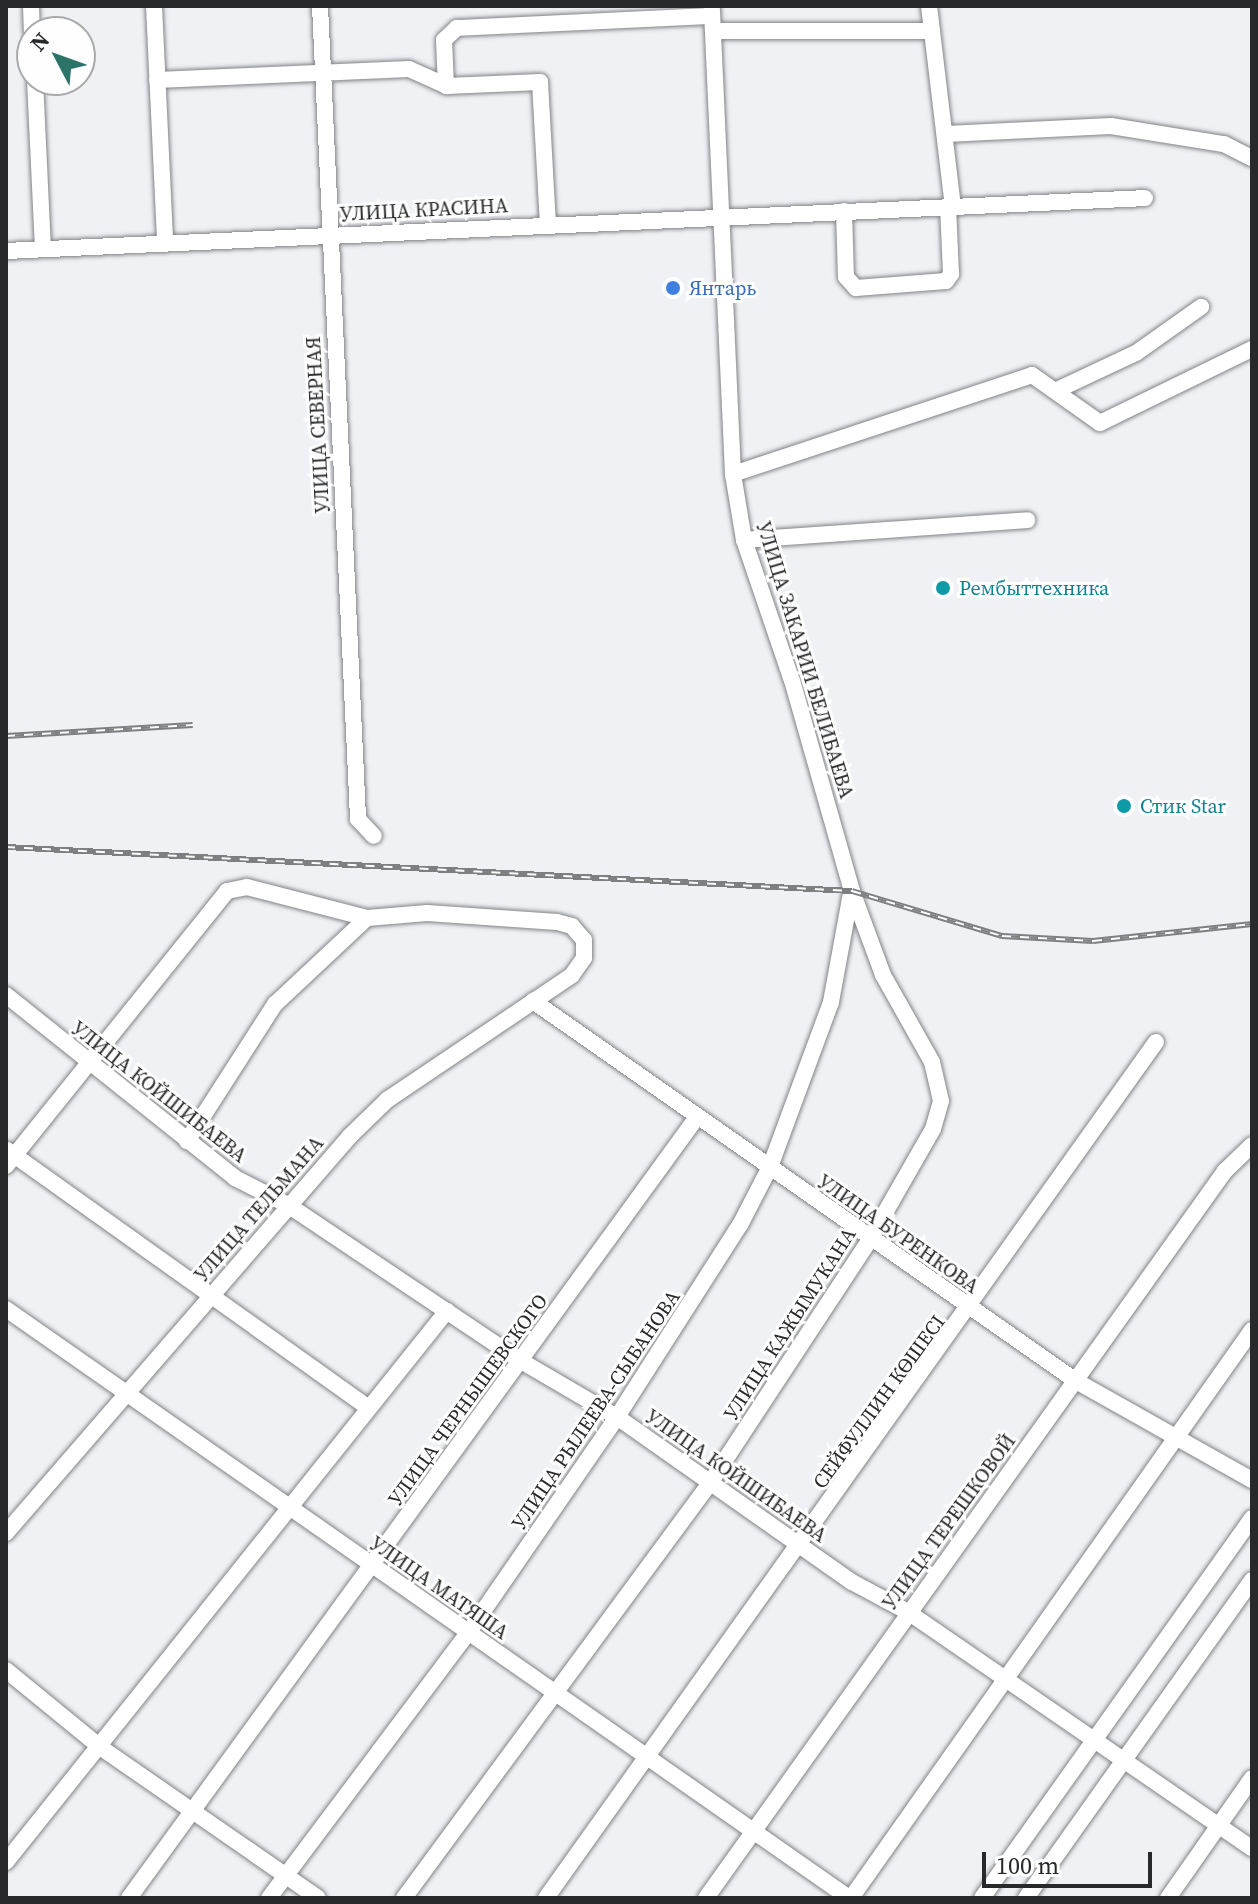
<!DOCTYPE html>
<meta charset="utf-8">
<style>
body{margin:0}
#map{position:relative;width:1258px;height:1904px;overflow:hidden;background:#eff1f4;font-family:"Source Serif 4",serif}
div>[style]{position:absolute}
.roads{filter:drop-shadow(0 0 2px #828387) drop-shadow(0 0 2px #828387)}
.minor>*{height:16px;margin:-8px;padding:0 8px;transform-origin:8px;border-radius:8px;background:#fff}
.rail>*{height:6px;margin-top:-3px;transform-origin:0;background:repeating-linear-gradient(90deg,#fefeff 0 9px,#7d7f81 0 18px);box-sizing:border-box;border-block:2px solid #7d7f81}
.dots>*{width:22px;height:22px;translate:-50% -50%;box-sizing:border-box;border:4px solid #fefeff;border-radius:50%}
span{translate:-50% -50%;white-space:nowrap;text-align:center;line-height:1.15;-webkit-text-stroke:6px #fefeff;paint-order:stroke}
.street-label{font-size:20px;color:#28292a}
.shop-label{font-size:20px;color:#366cbe}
.left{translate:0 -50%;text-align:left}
.culture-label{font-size:20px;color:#0d838f}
.frame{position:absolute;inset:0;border:8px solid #28292a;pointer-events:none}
.north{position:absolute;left:16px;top:16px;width:80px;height:80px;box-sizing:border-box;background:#fefeff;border:2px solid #a8a9aa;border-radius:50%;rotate:311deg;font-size:22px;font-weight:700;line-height:32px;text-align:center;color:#28292a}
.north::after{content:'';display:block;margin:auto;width:28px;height:36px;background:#2c7368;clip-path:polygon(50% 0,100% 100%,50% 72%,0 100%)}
.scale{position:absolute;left:982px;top:1852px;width:170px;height:36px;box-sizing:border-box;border:4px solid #28292a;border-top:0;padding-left:10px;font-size:24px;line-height:28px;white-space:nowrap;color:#28292a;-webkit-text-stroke:6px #fefeff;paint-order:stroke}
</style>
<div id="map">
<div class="roads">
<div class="minor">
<div style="left:31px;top:6px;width:26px;rotate:88deg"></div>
<div style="left:154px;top:6px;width:236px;rotate:87.3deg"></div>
<div style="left:320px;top:6px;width:814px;rotate:87.32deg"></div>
<div style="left:358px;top:819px;width:23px;rotate:47deg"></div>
<div style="left:929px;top:6px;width:201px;rotate:83.2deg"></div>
<div style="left:713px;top:31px;width:219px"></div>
<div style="left:35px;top:80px;width:169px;rotate:87.3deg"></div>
<div style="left:157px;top:80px;width:252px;rotate:-2.5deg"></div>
<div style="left:409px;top:69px;width:42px;rotate:24.1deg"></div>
<div style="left:447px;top:86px;width:93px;rotate:-2.5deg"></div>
<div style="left:540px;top:82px;width:142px;rotate:86.8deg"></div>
<div style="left:446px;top:86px;width:46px;rotate:-92.5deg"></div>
<div style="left:444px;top:40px;width:18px;rotate:-43deg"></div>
<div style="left:457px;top:28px;width:255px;rotate:-2.7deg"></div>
<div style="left:946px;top:134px;width:165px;rotate:-2.8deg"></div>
<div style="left:1111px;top:126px;width:114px;rotate:9.1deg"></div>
<div style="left:1224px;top:144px;width:31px;rotate:27deg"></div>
<div style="left:844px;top:211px;width:66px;rotate:88.3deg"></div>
<div style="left:846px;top:277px;width:15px;rotate:48deg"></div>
<div style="left:856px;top:288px;width:90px;rotate:-4.4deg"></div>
<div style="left:946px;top:281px;width:9px;rotate:-54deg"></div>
<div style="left:951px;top:274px;width:68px;rotate:-92.5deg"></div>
<div style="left:6px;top:251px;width:1140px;rotate:-2.66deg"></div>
<div style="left:1057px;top:390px;width:87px;rotate:-25.1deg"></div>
<div style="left:1136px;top:353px;width:80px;rotate:-35.3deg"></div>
<div style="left:733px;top:474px;width:315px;rotate:-18.3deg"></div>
<div style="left:1032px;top:375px;width:83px;rotate:35.2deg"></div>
<div style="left:1100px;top:423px;width:169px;rotate:-26deg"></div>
<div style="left:744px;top:540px;width:284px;rotate:-4deg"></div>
<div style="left:6px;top:995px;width:293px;rotate:38.6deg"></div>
<div style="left:235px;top:1178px;width:59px;rotate:27deg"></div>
<div style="left:288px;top:1205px;width:280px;rotate:33.8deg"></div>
<div style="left:521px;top:1361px;width:111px;rotate:30.3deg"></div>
<div style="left:617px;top:1417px;width:287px;rotate:35.1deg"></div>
<div style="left:852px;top:1582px;width:64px;rotate:28.2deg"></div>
<div style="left:908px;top:1612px;width:417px;rotate:34.5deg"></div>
<div style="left:533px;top:1001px;width:663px;rotate:34.98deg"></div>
<div style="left:1076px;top:1381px;width:202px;rotate:29.4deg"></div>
<div style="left:7px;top:1150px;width:442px;rotate:35.5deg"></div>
<div style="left:6px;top:1166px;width:353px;rotate:-51.2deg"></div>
<div style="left:227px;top:891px;width:20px;rotate:-11deg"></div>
<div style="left:247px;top:887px;width:124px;rotate:14.5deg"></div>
<div style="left:6px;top:1309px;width:1028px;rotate:34.94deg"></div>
<div style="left:6px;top:1533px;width:525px;rotate:-49.09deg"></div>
<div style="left:350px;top:1136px;width:52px;rotate:-44.2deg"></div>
<div style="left:387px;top:1100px;width:223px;rotate:-34deg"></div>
<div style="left:572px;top:975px;width:21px;rotate:-55deg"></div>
<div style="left:584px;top:958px;width:18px;rotate:-90deg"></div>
<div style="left:584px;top:940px;width:18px;rotate:-131deg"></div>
<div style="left:572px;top:926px;width:16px;rotate:-165deg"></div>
<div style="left:557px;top:922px;width:130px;rotate:-176deg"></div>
<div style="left:427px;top:913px;width:60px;rotate:175.2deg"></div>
<div style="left:367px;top:918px;width:126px;rotate:136.9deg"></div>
<div style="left:275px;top:1004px;width:163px;rotate:122.7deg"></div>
<div style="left:6px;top:1670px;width:122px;rotate:39.3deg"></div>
<div style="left:100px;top:1747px;width:265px;rotate:34.7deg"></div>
<div style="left:6px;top:1862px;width:706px;rotate:-51.33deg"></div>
<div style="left:129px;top:1898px;width:966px;rotate:-53.97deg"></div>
<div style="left:269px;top:1898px;width:331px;rotate:-53.1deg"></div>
<div style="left:468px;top:1633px;width:262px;rotate:-55.4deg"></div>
<div style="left:617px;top:1417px;width:228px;rotate:-57.4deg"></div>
<div style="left:740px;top:1225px;width:65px;rotate:-62.7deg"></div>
<div style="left:770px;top:1167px;width:176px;rotate:-69.7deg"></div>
<div style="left:831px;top:1002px;width:111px;rotate:-79.6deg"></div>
<div style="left:404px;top:1898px;width:516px;rotate:-53.6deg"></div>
<div style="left:710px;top:1483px;width:292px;rotate:-56.7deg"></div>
<div style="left:870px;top:1239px;width:127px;rotate:-60.2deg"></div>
<div style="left:933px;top:1129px;width:29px;rotate:-74deg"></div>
<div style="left:941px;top:1101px;width:40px;rotate:-103deg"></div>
<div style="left:932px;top:1062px;width:100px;rotate:-119.4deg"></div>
<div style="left:883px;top:975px;width:90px;rotate:-110.3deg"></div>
<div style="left:852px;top:891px;width:218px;rotate:-105.9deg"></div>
<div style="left:792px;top:681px;width:149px;rotate:-108.8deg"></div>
<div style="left:744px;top:540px;width:67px;rotate:-99.5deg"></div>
<div style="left:733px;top:474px;width:468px;rotate:-92.6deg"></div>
<div style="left:546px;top:1898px;width:1051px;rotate:-54.53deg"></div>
<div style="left:706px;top:1898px;width:893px;rotate:-54.48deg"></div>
<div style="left:1225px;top:1171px;width:37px;rotate:-44deg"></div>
<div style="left:851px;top:1898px;width:695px;rotate:-54.78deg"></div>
<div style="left:982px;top:1898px;width:466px;rotate:-54.6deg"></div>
<div style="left:1026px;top:1898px;width:390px;rotate:-54.6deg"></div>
<div style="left:1168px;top:1898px;width:146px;rotate:-55deg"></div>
</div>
</div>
<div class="rail">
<div style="left:6px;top:736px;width:187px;rotate:-3.4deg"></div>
<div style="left:6px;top:847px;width:847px;rotate:2.98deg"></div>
<div style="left:852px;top:891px;width:157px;rotate:16.7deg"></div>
<div style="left:1002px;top:936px;width:91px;rotate:3.1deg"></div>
<div style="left:1093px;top:941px;width:160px;rotate:-6.1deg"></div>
</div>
<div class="dots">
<div style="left:673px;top:288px;background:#3f7fe0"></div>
<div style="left:943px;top:588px;background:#0f9aa8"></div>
<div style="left:1124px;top:806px;background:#0f9aa8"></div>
</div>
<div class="street-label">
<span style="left:424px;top:210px;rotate:-3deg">УЛИЦА КРАСИНА</span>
<span style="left:318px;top:425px;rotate:-93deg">УЛИЦА СЕВЕРНАЯ</span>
<span style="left:805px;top:660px;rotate:73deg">УЛИЦА ЗАКАРИИ БЕЛИБАЕВА</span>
<span style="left:159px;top:1092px;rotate:38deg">УЛИЦА КОЙШИБАЕВА</span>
<span style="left:259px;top:1209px;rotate:-49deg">УЛИЦА ТЕЛЬМАНА</span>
<span style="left:898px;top:1234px;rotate:35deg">УЛИЦА БУРЕНКОВА</span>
<span style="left:790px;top:1324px;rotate:-57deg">УЛИЦА КАЖЫМУКАНА</span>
<span style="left:468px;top:1400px;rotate:-54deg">УЛИЦА ЧЕРНЫШЕВСКОГО</span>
<span style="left:879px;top:1402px;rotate:-54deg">СЕЙФУЛЛИН КӨШЕСІ</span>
<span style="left:596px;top:1410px;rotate:-56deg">УЛИЦА РЫЛЕЕВА-СЫБАНОВА</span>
<span style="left:736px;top:1476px;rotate:35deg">УЛИЦА КОЙШИБАЕВА</span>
<span style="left:949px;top:1522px;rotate:-54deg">УЛИЦА ТЕРЕШКОВОЙ</span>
<span style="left:439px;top:1588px;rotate:35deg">УЛИЦА МАТЯША</span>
</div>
<div class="shop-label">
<span class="left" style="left:689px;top:288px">Янтарь</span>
</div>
<div class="culture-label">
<span class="left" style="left:959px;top:588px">Рембыттехника</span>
<span class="left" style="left:1140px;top:806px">Стик Star</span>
</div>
<div class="frame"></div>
<div class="north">N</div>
<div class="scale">100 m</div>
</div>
